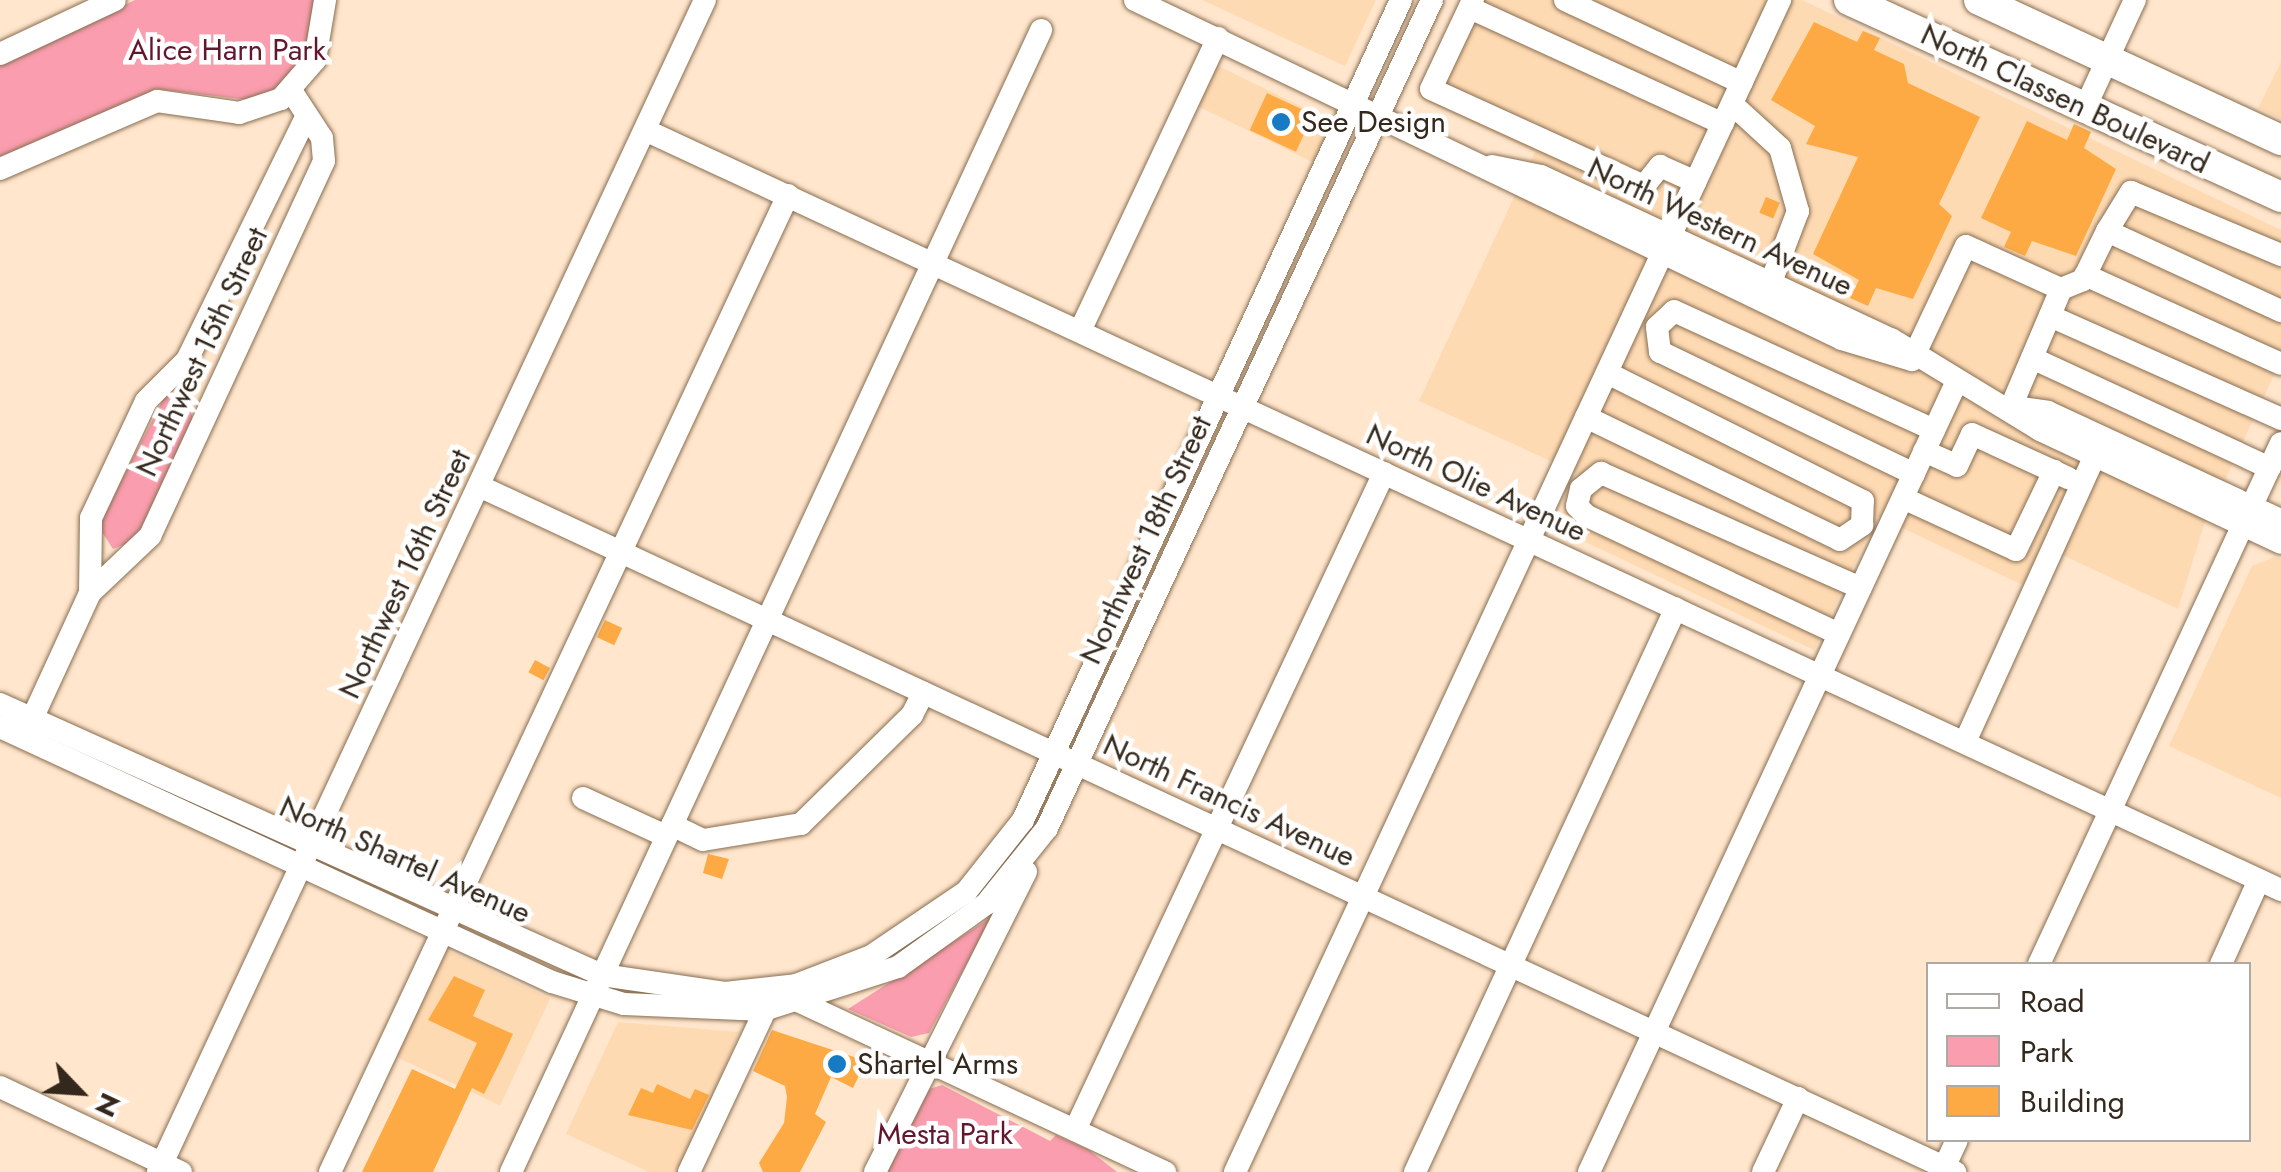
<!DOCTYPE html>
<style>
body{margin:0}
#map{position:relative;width:2281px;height:1172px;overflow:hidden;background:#ffe6cc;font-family:Jost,sans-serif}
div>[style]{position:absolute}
.built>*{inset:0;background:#fedab3;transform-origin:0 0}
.green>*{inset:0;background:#fa9dae}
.building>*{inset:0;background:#fdaa44;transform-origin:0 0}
.roads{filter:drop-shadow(0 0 2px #886d50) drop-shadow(0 0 2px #886d50)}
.minor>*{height:22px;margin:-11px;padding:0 11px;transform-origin:11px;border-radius:11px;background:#fff}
.major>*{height:30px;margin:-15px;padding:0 15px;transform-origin:15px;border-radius:15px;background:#fff}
.dots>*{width:28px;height:28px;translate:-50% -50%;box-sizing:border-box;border:5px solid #fff;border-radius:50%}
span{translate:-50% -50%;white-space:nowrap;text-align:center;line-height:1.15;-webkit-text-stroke:9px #fff;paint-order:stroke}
.park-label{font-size:30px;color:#62172c}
.street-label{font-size:30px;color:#34281c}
.poi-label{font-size:30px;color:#34281c}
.left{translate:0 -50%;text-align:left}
.legend{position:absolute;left:1926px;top:962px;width:325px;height:180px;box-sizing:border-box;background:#fff;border:2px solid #aea9a4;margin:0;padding:12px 18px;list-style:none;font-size:30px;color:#34281c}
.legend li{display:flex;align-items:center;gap:20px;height:50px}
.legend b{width:50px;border:2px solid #aea9a4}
.north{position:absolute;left:30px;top:1042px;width:100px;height:100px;-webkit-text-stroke:8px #fff;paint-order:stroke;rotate:115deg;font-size:28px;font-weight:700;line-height:40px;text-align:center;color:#34281c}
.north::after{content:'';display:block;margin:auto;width:35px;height:45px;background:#34281c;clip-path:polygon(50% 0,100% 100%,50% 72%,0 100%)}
</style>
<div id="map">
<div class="built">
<div style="clip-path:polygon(1202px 0,1376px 0,1345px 66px)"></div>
<div style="clip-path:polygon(1463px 0,1802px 0,2281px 230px,2281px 360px,2204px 525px,2178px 609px,2060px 554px,2027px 587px,1877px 516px,1814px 650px,1556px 528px,1579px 474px,1419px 401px,1535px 152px,1417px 96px)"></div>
<div style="clip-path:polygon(2281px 62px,2281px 119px,2258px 108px)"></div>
<div style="left:1212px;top:63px;width:141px;height:45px;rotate:26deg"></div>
<div style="clip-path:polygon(2275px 557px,2281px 559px,2281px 798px,2169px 746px,2252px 566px)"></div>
<div style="left:444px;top:949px;width:117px;height:118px;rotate:25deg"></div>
<div style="clip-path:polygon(618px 1022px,739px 1032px,682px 1172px,649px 1172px,566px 1134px)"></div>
</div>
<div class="green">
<div style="clip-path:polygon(135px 0,315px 0,305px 58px,277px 88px,249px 100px,156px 89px,0 159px,0 64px)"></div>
<div style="clip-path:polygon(166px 394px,187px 398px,193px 419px,138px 539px,113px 549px,98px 526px)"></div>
<div style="clip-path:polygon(992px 917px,929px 1033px,911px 1037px,848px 1009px)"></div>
<div style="clip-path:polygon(942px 1085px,1050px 1141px,1056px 1135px,1089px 1150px,1117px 1172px,886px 1172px,926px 1090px)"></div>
</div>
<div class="building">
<div style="clip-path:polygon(1814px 22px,1857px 42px,1863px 31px,1880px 38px,1874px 50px,1904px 64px,1908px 83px,1980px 117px,1939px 204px,1952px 216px,1913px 299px,1876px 288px,1868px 306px,1850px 298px,1859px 280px,1813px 254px,1858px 157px,1806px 144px,1815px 126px,1771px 100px)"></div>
<div style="left:1267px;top:93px;width:51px;height:41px;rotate:25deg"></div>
<div style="clip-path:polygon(2027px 121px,2067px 140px,2074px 124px,2091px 132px,2084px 148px,2116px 169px,2076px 256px,2032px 241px,2025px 256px,2004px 247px,2011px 232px,1981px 218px)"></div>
<div style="left:1766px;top:197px;width:15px;height:17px;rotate:23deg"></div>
<div style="left:605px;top:620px;width:19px;height:19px;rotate:25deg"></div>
<div style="left:535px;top:660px;width:17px;height:14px;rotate:28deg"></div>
<div style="clip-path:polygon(708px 854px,729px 859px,722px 879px,703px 873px)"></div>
<div style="clip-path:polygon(454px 976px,485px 990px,473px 1016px,513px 1034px,503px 1056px,484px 1094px,472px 1088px,433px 1172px,362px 1172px,412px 1069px,455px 1089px,477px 1043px,428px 1020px)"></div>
<div style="clip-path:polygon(772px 1030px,866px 1061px,853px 1088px,831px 1077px,815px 1114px,826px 1122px,800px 1172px,763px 1172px,759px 1163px,784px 1123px,787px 1097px,785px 1086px,753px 1071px)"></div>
<div style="clip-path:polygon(657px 1084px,690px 1099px,695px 1089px,709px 1095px,692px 1130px,628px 1115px,641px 1088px,653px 1093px)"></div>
</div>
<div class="roads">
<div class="minor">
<div style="left:1135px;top:0;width:784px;rotate:25.62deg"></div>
<div style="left:1842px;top:339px;width:73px;rotate:16.7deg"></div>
<div style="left:1473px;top:0;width:98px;rotate:115.3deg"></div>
<div style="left:1431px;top:89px;width:234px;rotate:24.5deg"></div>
<div style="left:1644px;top:186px;width:26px;rotate:-51deg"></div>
<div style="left:1660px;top:166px;width:39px;rotate:24deg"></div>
<div style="left:1565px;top:0;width:195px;rotate:25.1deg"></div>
<div style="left:1470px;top:8px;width:278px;rotate:24.6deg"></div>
<div style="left:0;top:54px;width:127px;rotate:-25.2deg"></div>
<div style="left:1732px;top:104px;width:65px;rotate:42.5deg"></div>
<div style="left:1780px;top:148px;width:66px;rotate:74.1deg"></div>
<div style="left:1798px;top:211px;width:93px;rotate:110.8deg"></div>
<div style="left:2085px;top:108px;width:119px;rotate:-65.2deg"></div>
<div style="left:645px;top:130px;width:1804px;rotate:24.92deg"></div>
<div style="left:1492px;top:166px;width:50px;rotate:11.5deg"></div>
<div style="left:1541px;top:176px;width:386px;rotate:25deg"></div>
<div style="left:1891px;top:339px;width:175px;rotate:31.4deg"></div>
<div style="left:2040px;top:430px;width:266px;rotate:25.1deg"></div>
<div style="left:0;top:169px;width:171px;rotate:-23.4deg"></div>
<div style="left:157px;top:101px;width:83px;rotate:8.3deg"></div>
<div style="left:239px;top:113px;width:44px;rotate:-18.4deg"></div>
<div style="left:281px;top:99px;width:52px;rotate:-48.9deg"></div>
<div style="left:315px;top:60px;width:61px;rotate:-80.5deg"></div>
<div style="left:2107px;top:231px;width:46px;rotate:-58.4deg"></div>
<div style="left:2131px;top:192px;width:163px;rotate:22.8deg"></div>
<div style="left:2085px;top:275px;width:215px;rotate:24.4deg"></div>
<div style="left:2050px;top:316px;width:253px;rotate:24deg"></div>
<div style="left:1080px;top:331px;width:324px;rotate:-64.8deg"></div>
<div style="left:2032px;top:358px;width:262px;rotate:24.8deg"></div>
<div style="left:1912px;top:360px;width:126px;rotate:-64.7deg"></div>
<div style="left:1966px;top:246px;width:104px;rotate:24.4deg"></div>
<div style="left:2011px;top:407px;width:128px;rotate:-67deg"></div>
<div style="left:2061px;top:289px;width:24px;rotate:-22deg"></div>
<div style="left:2083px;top:280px;width:55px;rotate:-63.9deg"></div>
<div style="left:2107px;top:231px;width:192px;rotate:24.7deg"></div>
<div style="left:2014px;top:407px;width:34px;rotate:8deg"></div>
<div style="left:2048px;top:412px;width:257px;rotate:24.9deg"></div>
<div style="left:1586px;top:417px;width:282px;rotate:25.8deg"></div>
<div style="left:1840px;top:540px;width:27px;rotate:-34deg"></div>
<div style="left:1862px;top:525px;width:24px;rotate:-88deg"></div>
<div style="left:1863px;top:501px;width:286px;rotate:-153.4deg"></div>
<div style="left:1924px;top:451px;width:36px;rotate:24deg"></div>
<div style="left:1957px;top:466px;width:35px;rotate:-65deg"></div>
<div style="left:1972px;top:434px;width:106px;rotate:24.6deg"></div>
<div style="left:1914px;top:474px;width:282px;rotate:-154.3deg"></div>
<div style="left:1660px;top:352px;width:25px;rotate:-97deg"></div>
<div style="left:1657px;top:327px;width:23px;rotate:-43deg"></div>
<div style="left:1674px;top:311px;width:286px;rotate:24.6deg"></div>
<div style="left:479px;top:486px;width:1628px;rotate:24.93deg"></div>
<div style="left:1903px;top:498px;width:124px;rotate:24.7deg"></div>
<div style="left:2016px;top:550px;width:88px;rotate:-64.3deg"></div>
<div style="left:90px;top:593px;width:83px;rotate:-43.5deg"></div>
<div style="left:150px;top:536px;width:413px;rotate:-65.1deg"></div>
<div style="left:324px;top:161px;width:23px;rotate:-95deg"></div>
<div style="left:322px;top:138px;width:55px;rotate:-123.1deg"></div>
<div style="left:1839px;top:634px;width:278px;rotate:-154.9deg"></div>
<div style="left:1587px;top:516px;width:14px;rotate:-135deg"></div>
<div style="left:1577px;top:506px;width:17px;rotate:-77deg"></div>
<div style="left:1581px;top:489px;width:26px;rotate:-39deg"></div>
<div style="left:1601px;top:473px;width:284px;rotate:23.9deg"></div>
<div style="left:0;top:704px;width:660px;rotate:24.24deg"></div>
<div style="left:602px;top:975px;width:124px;rotate:8.3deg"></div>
<div style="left:725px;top:993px;width:71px;rotate:-6.4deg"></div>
<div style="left:796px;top:985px;width:80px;rotate:-21.1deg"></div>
<div style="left:871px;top:956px;width:115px;rotate:-34deg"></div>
<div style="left:966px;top:892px;width:92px;rotate:-51.6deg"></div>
<div style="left:1023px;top:820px;width:903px;rotate:-65.25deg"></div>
<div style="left:0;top:727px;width:608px;rotate:24.79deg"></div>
<div style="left:552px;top:982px;width:75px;rotate:17deg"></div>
<div style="left:624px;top:1004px;width:140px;rotate:2.5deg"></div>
<div style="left:764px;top:1010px;width:141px;rotate:-17.8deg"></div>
<div style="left:898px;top:967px;width:108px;rotate:-35.6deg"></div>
<div style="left:986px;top:904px;width:97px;rotate:-51.2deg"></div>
<div style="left:1047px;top:828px;width:913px;rotate:-65.06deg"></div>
<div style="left:27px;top:730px;width:151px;rotate:-65.3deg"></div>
<div style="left:90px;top:593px;width:75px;rotate:-89.2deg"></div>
<div style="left:91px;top:518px;width:129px;rotate:-64.8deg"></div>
<div style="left:146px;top:401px;width:58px;rotate:-45deg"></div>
<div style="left:187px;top:360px;width:266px;rotate:-63.9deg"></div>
<div style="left:1965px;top:742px;width:314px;rotate:-65.6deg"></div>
<div style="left:583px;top:798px;width:91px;rotate:24.6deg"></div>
<div style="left:672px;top:825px;width:34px;rotate:26deg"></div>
<div style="left:703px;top:840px;width:99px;rotate:-9.3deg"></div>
<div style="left:801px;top:824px;width:156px;rotate:-44.5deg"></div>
<div style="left:912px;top:715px;width:25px;rotate:-63deg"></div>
<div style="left:2039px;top:964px;width:574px;rotate:-65.09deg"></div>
<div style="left:2221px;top:964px;width:92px;rotate:-65.7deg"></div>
<div style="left:800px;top:1002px;width:403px;rotate:25deg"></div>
<div style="left:0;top:1087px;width:200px;rotate:25.2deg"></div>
<div style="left:1075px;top:1130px;width:726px;rotate:-64.81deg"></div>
<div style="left:158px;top:1172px;width:1293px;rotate:-64.98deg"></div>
<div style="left:330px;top:1172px;width:1079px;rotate:-64.88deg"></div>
<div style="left:511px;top:1172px;width:1259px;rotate:-65.1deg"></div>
<div style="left:689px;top:1172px;width:188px;rotate:-64.8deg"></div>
<div style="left:875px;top:1172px;width:336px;rotate:-63.3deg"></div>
<div style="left:1235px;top:1172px;width:1293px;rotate:-65.06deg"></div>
<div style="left:1415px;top:1172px;width:621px;rotate:-65.17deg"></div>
<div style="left:1589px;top:1172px;width:872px;rotate:-65.05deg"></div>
<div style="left:1763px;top:1172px;width:82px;rotate:-64.7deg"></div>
<div style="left:1942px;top:1172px;width:35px;rotate:-65deg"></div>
</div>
<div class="major">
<div style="left:1849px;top:0;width:475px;rotate:24.5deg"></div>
<div style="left:1979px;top:0;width:333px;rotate:24.9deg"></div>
</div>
</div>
<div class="dots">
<div style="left:1281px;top:122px;background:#177ac5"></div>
<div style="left:837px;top:1064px;background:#177ac5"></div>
</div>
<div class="park-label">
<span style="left:227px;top:50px">Alice Harn Park</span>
<span style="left:945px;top:1134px">Mesta Park</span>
</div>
<div class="street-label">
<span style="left:2065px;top:99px;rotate:25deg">North Classen Boulevard</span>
<span style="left:1720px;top:227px;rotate:25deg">North Western Avenue</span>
<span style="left:202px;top:352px;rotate:-65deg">Northwest 15th Street</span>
<span style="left:1476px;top:483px;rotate:25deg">North Olie Avenue</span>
<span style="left:1146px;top:540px;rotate:-65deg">Northwest 18th Street</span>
<span style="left:405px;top:574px;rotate:-65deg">Northwest 16th Street</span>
<span style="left:1229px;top:801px;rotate:25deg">North Francis Avenue</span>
<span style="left:405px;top:860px;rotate:24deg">North Shartel Avenue</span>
</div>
<div class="poi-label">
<span class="left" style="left:1301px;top:122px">See Design</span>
<span class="left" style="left:857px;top:1064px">Shartel Arms</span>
</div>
<ul class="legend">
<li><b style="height:12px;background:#fff"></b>Road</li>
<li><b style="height:28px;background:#fa9dae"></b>Park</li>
<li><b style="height:28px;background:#fdaa44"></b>Building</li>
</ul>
<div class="north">N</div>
</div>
